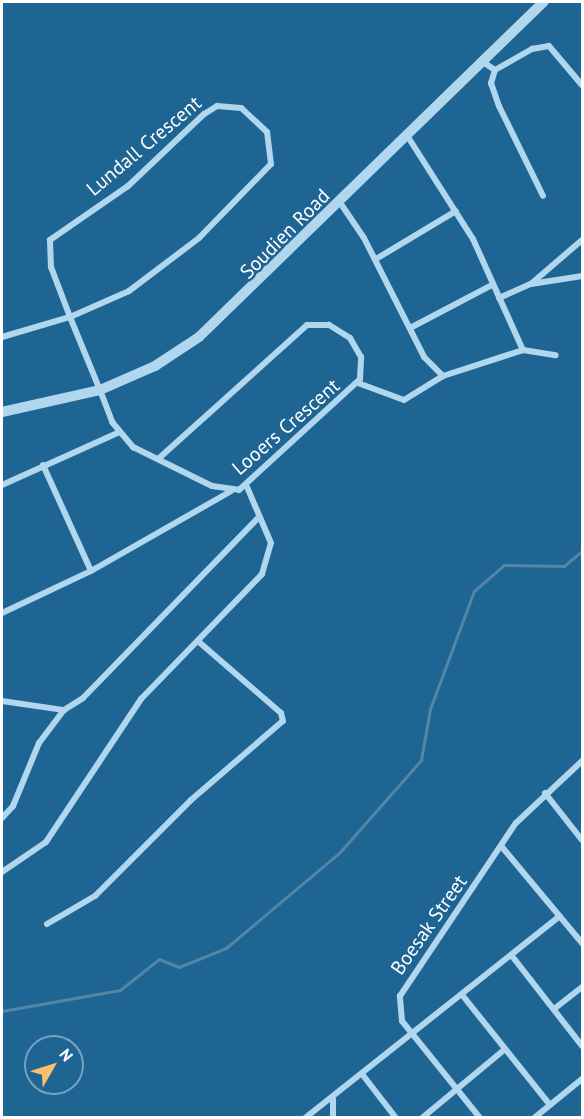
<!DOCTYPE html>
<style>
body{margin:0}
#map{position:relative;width:584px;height:1119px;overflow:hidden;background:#1e6594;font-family:"PT Sans",sans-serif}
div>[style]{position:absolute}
.stream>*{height:3px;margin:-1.5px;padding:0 1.5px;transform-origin:1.5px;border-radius:1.5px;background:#5585a5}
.minor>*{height:6px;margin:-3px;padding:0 3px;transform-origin:3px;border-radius:3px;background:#b1d7ef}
.tertiary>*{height:10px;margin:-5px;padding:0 5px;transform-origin:5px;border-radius:5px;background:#b1d7ef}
span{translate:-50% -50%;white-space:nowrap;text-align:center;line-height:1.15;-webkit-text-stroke:5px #1e6594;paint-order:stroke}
.street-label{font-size:20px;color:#fff}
.frame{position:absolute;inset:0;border:3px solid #fff;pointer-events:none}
.north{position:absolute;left:24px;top:1035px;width:60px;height:60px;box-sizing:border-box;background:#1e6594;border:2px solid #78a3bf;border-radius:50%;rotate:51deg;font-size:16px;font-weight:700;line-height:24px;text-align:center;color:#fff}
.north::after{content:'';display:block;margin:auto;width:21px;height:27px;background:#fdbe71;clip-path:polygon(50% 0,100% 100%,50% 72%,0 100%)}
</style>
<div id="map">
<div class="stream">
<div style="left:2px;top:1011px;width:120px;rotate:-10.1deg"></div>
<div style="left:120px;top:990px;width:50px;rotate:-38.5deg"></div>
<div style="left:159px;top:959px;width:22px;rotate:22deg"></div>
<div style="left:179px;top:967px;width:51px;rotate:-22deg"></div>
<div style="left:226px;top:948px;width:149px;rotate:-40.1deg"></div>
<div style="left:340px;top:852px;width:123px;rotate:-48.6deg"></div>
<div style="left:421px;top:760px;width:52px;rotate:-80deg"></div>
<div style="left:430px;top:709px;width:126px;rotate:-69.6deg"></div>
<div style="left:474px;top:591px;width:40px;rotate:-41deg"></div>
<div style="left:504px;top:565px;width:60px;rotate:1deg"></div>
<div style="left:564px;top:566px;width:23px;rotate:-40deg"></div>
</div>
<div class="minor">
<div style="left:483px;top:62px;width:14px;rotate:34deg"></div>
<div style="left:495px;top:70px;width:43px;rotate:-29.6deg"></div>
<div style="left:532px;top:49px;width:17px;rotate:-10deg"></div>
<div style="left:549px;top:46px;width:51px;rotate:49.8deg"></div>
<div style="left:495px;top:70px;width:14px;rotate:107deg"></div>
<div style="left:491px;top:83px;width:24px;rotate:71deg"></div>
<div style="left:499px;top:106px;width:100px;rotate:63.9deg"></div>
<div style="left:408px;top:137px;width:121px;rotate:57.5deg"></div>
<div style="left:473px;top:239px;width:122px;rotate:65.8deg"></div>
<div style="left:341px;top:204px;width:41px;rotate:55.9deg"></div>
<div style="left:364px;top:238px;width:133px;rotate:63.2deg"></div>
<div style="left:424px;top:357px;width:27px;rotate:45deg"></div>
<div style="left:443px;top:376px;width:84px;rotate:-18deg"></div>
<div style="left:523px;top:350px;width:33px;rotate:9deg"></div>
<div style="left:376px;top:259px;width:93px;rotate:-31deg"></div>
<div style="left:532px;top:283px;width:66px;rotate:-40.7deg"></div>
<div style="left:499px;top:298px;width:35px;rotate:-24deg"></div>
<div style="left:531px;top:284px;width:52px;rotate:-8.9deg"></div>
<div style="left:412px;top:327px;width:90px;rotate:-27.7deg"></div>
<div style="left:2px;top:337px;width:71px;rotate:-16.4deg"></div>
<div style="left:70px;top:317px;width:64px;rotate:-23.8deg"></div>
<div style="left:129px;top:291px;width:88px;rotate:-37.1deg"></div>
<div style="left:199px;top:238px;width:103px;rotate:-45.8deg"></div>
<div style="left:271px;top:164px;width:32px;rotate:-97deg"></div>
<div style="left:267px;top:132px;width:35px;rotate:-137deg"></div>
<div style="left:241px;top:108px;width:24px;rotate:-175deg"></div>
<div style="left:217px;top:106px;width:15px;rotate:148deg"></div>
<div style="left:204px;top:114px;width:105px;rotate:136.5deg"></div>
<div style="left:128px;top:186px;width:95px;rotate:145.3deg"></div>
<div style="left:50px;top:240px;width:27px;rotate:88deg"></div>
<div style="left:51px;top:267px;width:53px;rotate:69.2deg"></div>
<div style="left:70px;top:317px;width:79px;rotate:67.7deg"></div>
<div style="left:100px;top:390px;width:34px;rotate:69deg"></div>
<div style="left:112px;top:422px;width:33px;rotate:50deg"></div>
<div style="left:133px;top:447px;width:88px;rotate:26.3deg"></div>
<div style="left:212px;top:486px;width:27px;rotate:8deg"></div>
<div style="left:239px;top:490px;width:164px;rotate:-42.5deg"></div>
<div style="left:360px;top:379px;width:22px;rotate:-87deg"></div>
<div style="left:361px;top:357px;width:22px;rotate:-120deg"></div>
<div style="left:350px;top:338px;width:25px;rotate:-148deg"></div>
<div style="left:329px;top:325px;width:22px;rotate:180deg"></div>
<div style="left:307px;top:325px;width:200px;rotate:138deg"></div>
<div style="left:358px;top:383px;width:49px;rotate:20.3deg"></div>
<div style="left:404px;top:400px;width:46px;rotate:-31.6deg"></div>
<div style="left:43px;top:465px;width:116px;rotate:65.6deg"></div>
<div style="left:2px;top:485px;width:126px;rotate:-24.3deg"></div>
<div style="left:2px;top:613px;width:98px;rotate:-25.3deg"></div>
<div style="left:91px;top:571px;width:161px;rotate:-29.7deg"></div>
<div style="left:2px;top:701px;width:63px;rotate:8.3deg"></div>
<div style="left:64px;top:710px;width:22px;rotate:-32deg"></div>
<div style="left:83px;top:698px;width:252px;rotate:-45.8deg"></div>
<div style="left:545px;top:793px;width:60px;rotate:51.8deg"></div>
<div style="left:2px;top:818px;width:16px;rotate:-47deg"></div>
<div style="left:13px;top:806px;width:68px;rotate:-67.6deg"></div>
<div style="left:39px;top:743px;width:41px;rotate:-52.9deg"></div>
<div style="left:502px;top:847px;width:125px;rotate:50.2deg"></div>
<div style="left:2px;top:872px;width:53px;rotate:-34.3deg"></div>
<div style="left:46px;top:842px;width:172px;rotate:-56.4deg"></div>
<div style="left:141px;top:699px;width:174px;rotate:-45.9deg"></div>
<div style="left:262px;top:574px;width:32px;rotate:-74deg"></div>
<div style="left:271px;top:543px;width:61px;rotate:-113.2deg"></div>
<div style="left:47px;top:924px;width:56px;rotate:-30.3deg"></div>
<div style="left:95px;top:896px;width:136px;rotate:-45deg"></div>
<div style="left:191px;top:800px;width:121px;rotate:-40.7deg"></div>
<div style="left:283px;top:721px;width:8px;rotate:-104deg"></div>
<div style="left:281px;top:713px;width:110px;rotate:-139.1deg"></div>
<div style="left:512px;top:956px;width:114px;rotate:52.1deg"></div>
<div style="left:463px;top:996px;width:139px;rotate:51.4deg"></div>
<div style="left:554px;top:1009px;width:36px;rotate:-38deg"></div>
<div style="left:362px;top:1074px;width:56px;rotate:52.3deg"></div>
<div style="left:333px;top:1099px;width:19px;rotate:90deg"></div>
<div style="left:305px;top:1118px;width:325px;rotate:-38.4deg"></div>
<div style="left:422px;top:1118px;width:108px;rotate:-39.7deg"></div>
<div style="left:480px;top:1118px;width:124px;rotate:-128.8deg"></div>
<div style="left:402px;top:1021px;width:25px;rotate:-95deg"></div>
<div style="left:400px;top:996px;width:208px;rotate:-56.2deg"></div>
<div style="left:516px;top:823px;width:91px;rotate:-43.2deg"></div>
<div style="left:534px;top:1118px;width:62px;rotate:-39.1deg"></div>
</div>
<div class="tertiary">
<div style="left:2px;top:412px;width:100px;rotate:-12.7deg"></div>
<div style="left:100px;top:390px;width:60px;rotate:-23.6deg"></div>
<div style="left:155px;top:366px;width:53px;rotate:-33.4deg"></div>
<div style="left:199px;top:337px;width:481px;rotate:-44.2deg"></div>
</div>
<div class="street-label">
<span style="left:144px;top:146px;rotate:-40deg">Lundall Crescent</span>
<span style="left:285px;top:234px;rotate:-45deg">Soudien Road</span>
<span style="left:286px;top:427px;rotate:-41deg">Looers Crescent</span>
<span style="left:429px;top:925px;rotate:-55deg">Boesak Street</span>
</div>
<div class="frame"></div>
<div class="north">N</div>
</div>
